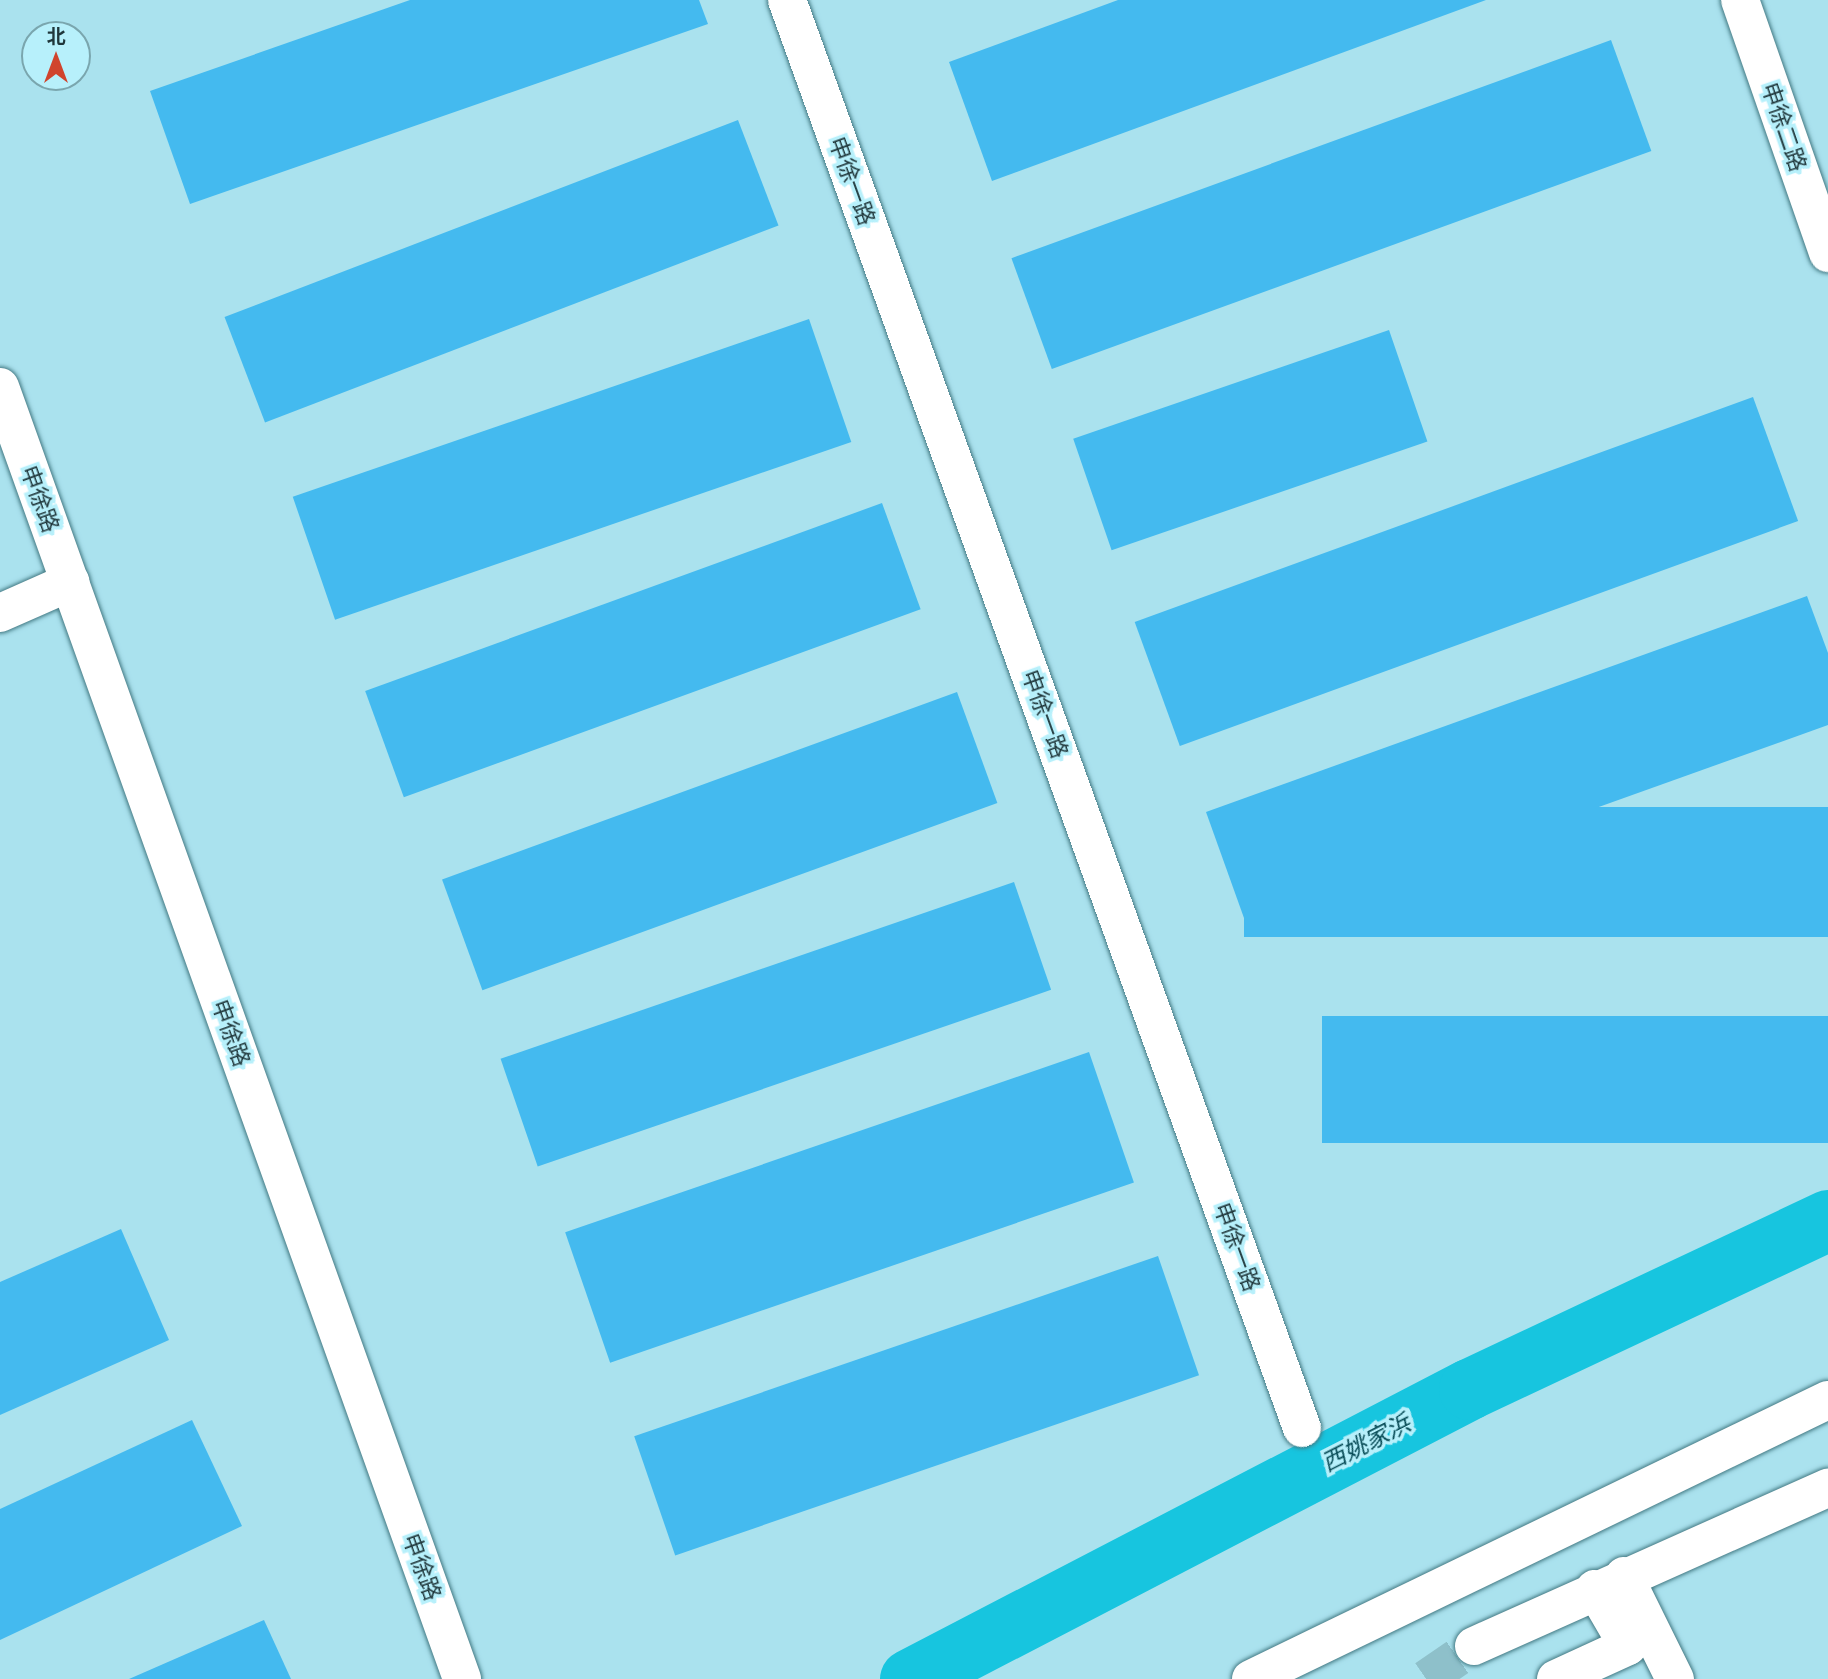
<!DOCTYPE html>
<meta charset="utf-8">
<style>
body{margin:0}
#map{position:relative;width:1828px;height:1679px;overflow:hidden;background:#aae2ee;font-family:"Libre Baskerville","Noto Sans SC",serif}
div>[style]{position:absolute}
.river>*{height:61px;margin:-30.5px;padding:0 30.5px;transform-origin:30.5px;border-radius:30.5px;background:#17c5df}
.building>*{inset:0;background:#44baef;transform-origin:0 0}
.minor-tunnel>*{height:38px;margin-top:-19px;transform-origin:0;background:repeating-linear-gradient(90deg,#8ec0ca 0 38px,transparent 0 57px)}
.roads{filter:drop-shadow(0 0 2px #437983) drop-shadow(0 0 2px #437983)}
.minor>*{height:38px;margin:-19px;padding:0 19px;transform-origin:19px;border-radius:19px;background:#fff}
span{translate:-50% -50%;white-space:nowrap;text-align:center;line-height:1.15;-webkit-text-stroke:7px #b7f0fb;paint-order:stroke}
.street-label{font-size:23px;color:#1f363a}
.water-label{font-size:24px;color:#074b56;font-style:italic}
.north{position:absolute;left:21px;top:21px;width:70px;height:70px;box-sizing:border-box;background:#b7f0fb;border:2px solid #7aa6ae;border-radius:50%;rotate:0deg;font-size:19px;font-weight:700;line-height:28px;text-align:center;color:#1f363a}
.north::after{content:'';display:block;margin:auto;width:24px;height:32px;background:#d0442d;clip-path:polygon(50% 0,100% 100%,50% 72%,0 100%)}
</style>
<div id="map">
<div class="river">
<div style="left:910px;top:1679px;width:630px;rotate:-27.42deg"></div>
<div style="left:1469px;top:1389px;width:397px;rotate:-25.2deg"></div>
</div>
<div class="building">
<div style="clip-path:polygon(410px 0,699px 0,708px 24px,190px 204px,150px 91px)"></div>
<div style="clip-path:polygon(1118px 0,1486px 0,992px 181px,949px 62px)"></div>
<div style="left:1611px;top:40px;width:118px;height:638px;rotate:70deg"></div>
<div style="left:738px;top:120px;width:113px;height:550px;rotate:69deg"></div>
<div style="left:809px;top:319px;width:130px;height:546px;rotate:71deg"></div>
<div style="left:1389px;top:330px;width:118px;height:334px;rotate:71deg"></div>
<div style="left:1753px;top:397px;width:132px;height:658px;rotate:70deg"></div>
<div style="left:882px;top:503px;width:113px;height:550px;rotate:70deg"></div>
<div style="clip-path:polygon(1807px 596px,1828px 653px,1828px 725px,1249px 932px,1206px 812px)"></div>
<div style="left:957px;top:692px;width:118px;height:548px;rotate:70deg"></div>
<div style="left:1828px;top:807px;width:130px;height:584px;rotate:90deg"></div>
<div style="left:1014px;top:882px;width:114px;height:543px;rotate:71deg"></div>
<div style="left:1828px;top:1016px;width:127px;height:506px;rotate:90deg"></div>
<div style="left:1089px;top:1052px;width:138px;height:554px;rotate:71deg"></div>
<div style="clip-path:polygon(121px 1229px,169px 1340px,0 1415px,0 1282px)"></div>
<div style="left:1158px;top:1256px;width:126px;height:554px;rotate:71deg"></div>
<div style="clip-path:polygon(192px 1420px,242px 1526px,0 1640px,0 1509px)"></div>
<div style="clip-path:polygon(264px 1620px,291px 1679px,129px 1679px)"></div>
</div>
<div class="minor-tunnel">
<div style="left:1426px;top:1679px;width:58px;rotate:-34.5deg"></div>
</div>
<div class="roads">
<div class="minor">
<div style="left:787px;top:0;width:1518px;rotate:70.17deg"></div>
<div style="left:1740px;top:0;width:268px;rotate:70.8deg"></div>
<div style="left:0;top:387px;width:1372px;rotate:70.32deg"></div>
<div style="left:0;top:613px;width:77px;rotate:-23.9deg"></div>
<div style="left:1624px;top:1576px;width:115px;rotate:63.7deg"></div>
<div style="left:1474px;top:1646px;width:388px;rotate:-24.1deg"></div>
<div style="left:1251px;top:1679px;width:641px;rotate:-25.81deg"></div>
<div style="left:1556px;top:1679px;width:79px;rotate:-24.6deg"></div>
<div style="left:1628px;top:1646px;width:66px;rotate:-120.1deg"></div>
</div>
</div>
<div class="street-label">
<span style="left:1784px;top:127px;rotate:71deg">申徐二路</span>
<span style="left:852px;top:181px;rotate:70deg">申徐一路</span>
<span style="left:40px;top:499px;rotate:70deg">申徐路</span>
<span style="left:1045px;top:714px;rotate:70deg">申徐一路</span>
<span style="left:231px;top:1033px;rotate:70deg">申徐路</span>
<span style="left:1237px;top:1247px;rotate:70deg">申徐一路</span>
<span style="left:422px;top:1567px;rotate:70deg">申徐路</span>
</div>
<div class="water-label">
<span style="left:1366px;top:1443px;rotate:-27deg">西姚家浜</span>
</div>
<div class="north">北</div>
</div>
